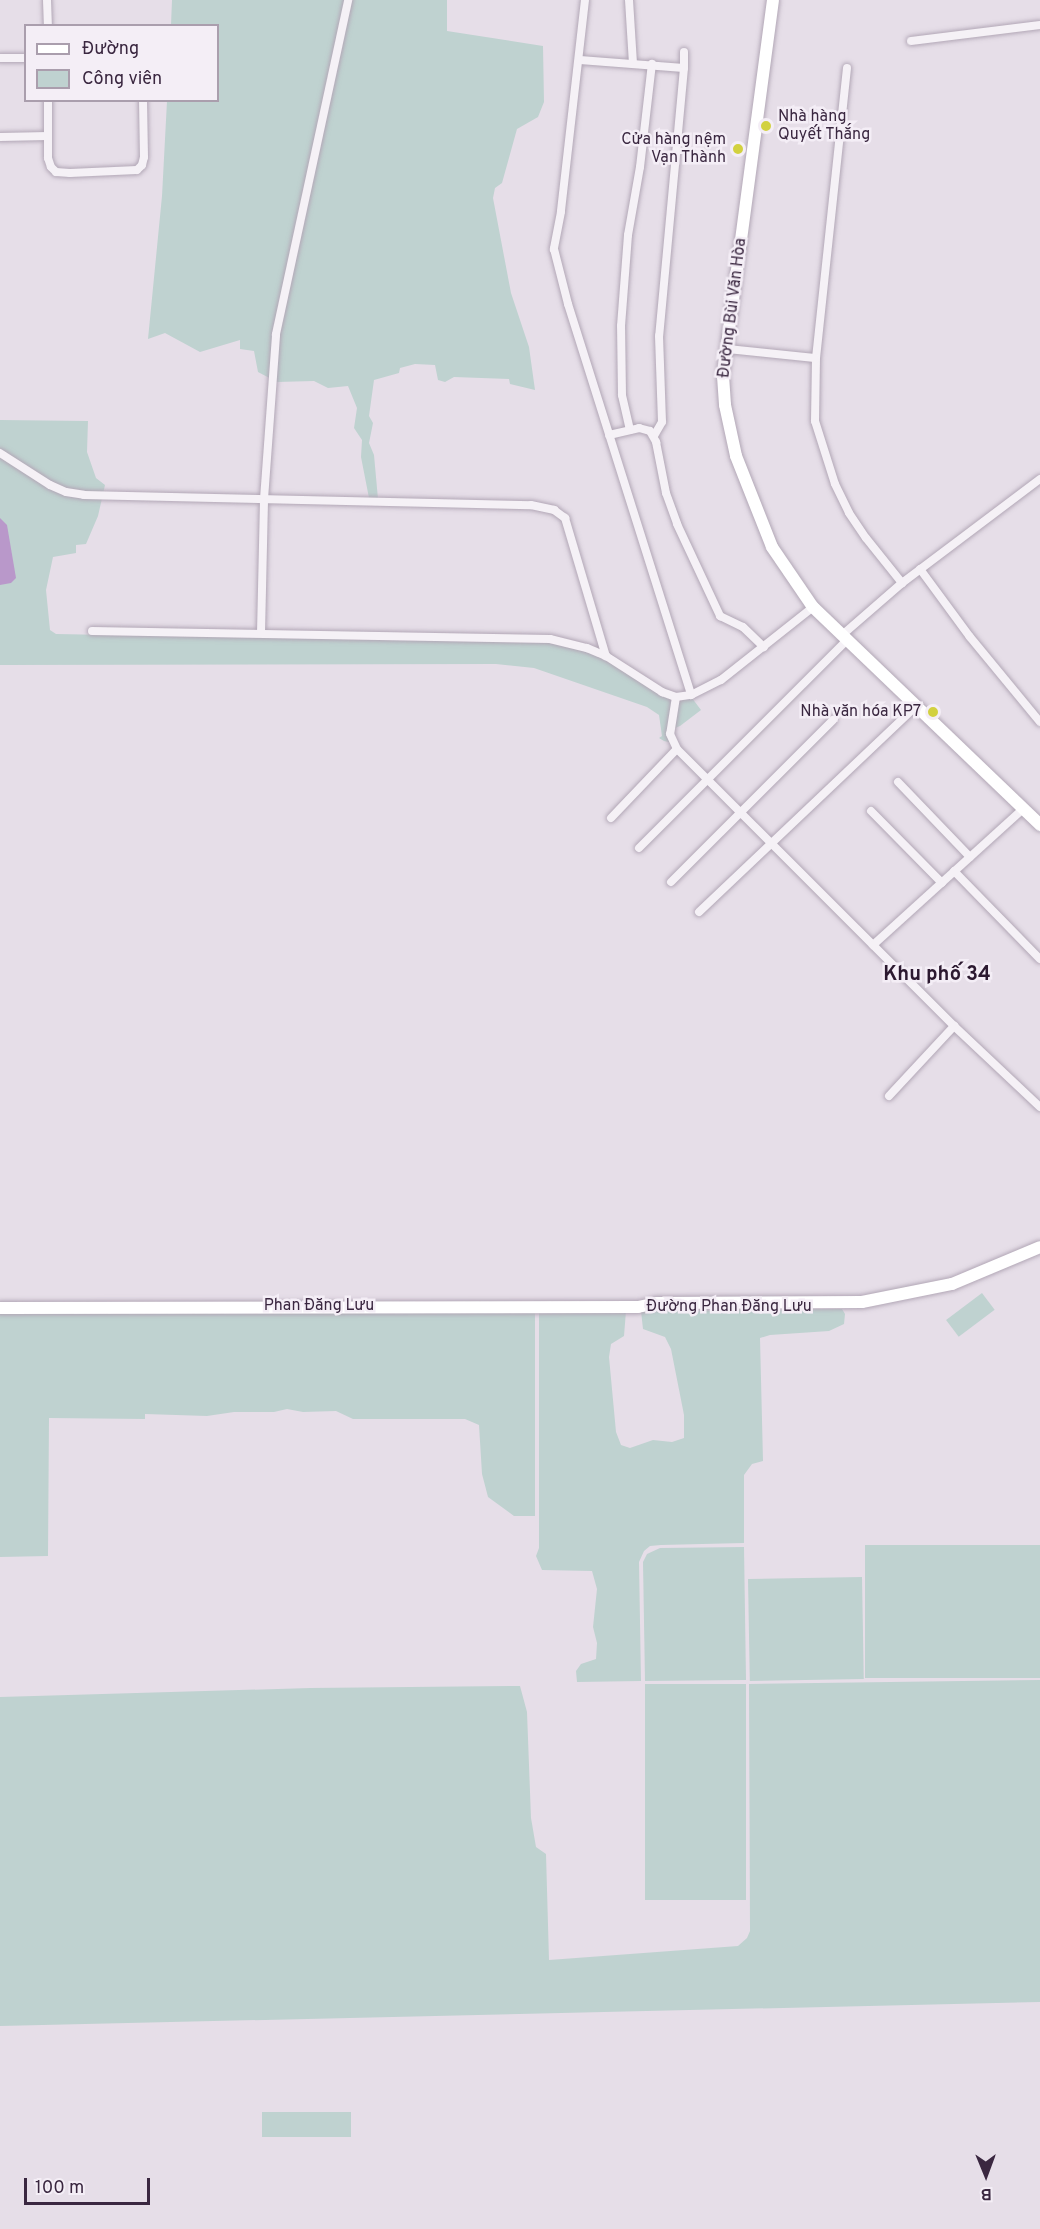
<!DOCTYPE html>
<meta charset="utf-8">
<style>
body{margin:0}
#map{position:relative;width:1040px;height:2229px;overflow:hidden;background:#e6dee8;font-family:Overpass,sans-serif}
div>[style]{position:absolute}
.green>*{inset:0;background:#bfd2d0;transform-origin:0 0}
.water>*{inset:0;background:#b998ca}
.roads{filter:drop-shadow(0 0 2px #b2a7b6) drop-shadow(0 0 2px #b2a7b6)}
.street>*{height:8px;margin:-4px;padding:0 4px;transform-origin:4px;border-radius:4px;background:#f5f1f6}
.secondary>*{height:12px;margin:-6px;padding:0 6px;transform-origin:6px;border-radius:6px;background:#fff}
.primary>*{height:12px;margin:-6px;padding:0 6px;transform-origin:6px;border-radius:6px;background:#fff}
.dots>*{width:16px;height:16px;translate:-50% -50%;box-sizing:border-box;border:3px solid #f4eef6;border-radius:50%}
span{translate:-50% -50%;white-space:nowrap;text-align:center;line-height:1.15;-webkit-text-stroke:5px #f4eef6;paint-order:stroke}
.poi-label{font-size:16px;color:#3a2740}
.left{translate:0 -50%;text-align:left}
.right{translate:-100% -50%;text-align:right}
.street-label{font-size:16px;color:#3a2740}
.quarter-label{font-size:20px;color:#2c1930;font-weight:700}
.legend{position:absolute;left:24px;top:24px;width:195px;height:78px;box-sizing:border-box;background:#f4eef6;border:2px solid #aa9ead;margin:0;padding:8px 10px;list-style:none;font-size:18px;color:#3a2740}
.legend li{display:flex;align-items:center;gap:12px;height:30px}
.legend b{width:30px;border:2px solid #aa9ead}
.north{position:absolute;left:956px;top:2145px;width:60px;height:60px;-webkit-text-stroke:4px #f4eef6;paint-order:stroke;rotate:179deg;font-size:16px;font-weight:700;line-height:24px;text-align:center;color:#3a2740}
.north::after{content:'';display:block;margin:auto;width:21px;height:27px;background:#3a2740;clip-path:polygon(50% 0,100% 100%,50% 72%,0 100%)}
.scale{position:absolute;left:24px;top:2178px;width:126px;height:27px;box-sizing:border-box;border:3px solid #3a2740;border-top:0;padding-left:8px;font-size:18px;line-height:21px;white-space:nowrap;color:#3a2740;-webkit-text-stroke:4px #f4eef6;paint-order:stroke}
</style>
<div id="map">
<div class="green">
<div style="clip-path:polygon(172px 0,447px 0,447px 31px,543px 46px,544px 102px,538px 117px,517px 129px,502px 183px,495px 188px,493px 198px,511px 293px,529px 347px,535px 390px,510px 384px,509px 379px,454px 377px,445px 382px,438px 380px,435px 365px,415px 364px,400px 368px,399px 373px,374px 380px,369px 416px,373px 423px,369px 443px,374px 455px,378px 499px,369px 498px,361px 457px,362px 440px,354px 428px,357px 408px,348px 386px,328px 388px,314px 381px,277px 382px,258px 372px,254px 351px,240px 349px,240px 340px,200px 352px,165px 333px,148px 339px,162px 196px,167px 101px,218px 100px,218px 26px,171px 25px)"></div>
<div style="clip-path:polygon(0 420px,88px 421px,87px 452px,96px 478px,105px 485px,98px 516px,86px 544px,76px 545px,76px 553px,53px 557px,46px 590px,50px 630px,56px 634px,550px 643px,586px 651px,605px 659px,660px 695px,692px 698px,701px 710px,680px 726px,668px 731px,669px 742px,664px 741px,659px 738px,662px 736px,659px 715px,647px 707px,534px 668px,496px 664px,0 665px)"></div>
<div style="left:982px;top:1293px;width:21px;height:45px;rotate:53deg"></div>
<div style="clip-path:polygon(842px 1309px,845px 1314px,844px 1324px,829px 1331px,770px 1335px,760px 1338px,763px 1461px,752px 1464px,744px 1475px,744px 1543px,661px 1545px,650px 1546px,644px 1551px,639px 1562px,641px 1681px,577px 1682px,576px 1671px,581px 1664px,596px 1659px,597px 1643px,593px 1627px,597px 1589px,592px 1571px,542px 1570px,536px 1556px,539px 1548px,539px 1310px,626px 1311px,624px 1336px,611px 1344px,609px 1357px,616px 1432px,621px 1445px,630px 1448px,653px 1440px,672px 1442px,684px 1438px,684px 1415px,671px 1349px,665px 1337px,643px 1329px,641px 1311px)"></div>
<div style="clip-path:polygon(535px 1310px,535px 1516px,514px 1516px,488px 1497px,482px 1474px,479px 1425px,465px 1419px,353px 1419px,336px 1411px,303px 1412px,287px 1409px,274px 1412px,234px 1412px,207px 1416px,145px 1414px,145px 1419px,49px 1418px,48px 1556px,0 1557px,0 1312px)"></div>
<div style="left:865px;top:1545px;width:175px;height:133px"></div>
<div style="clip-path:polygon(744px 1547px,746px 1680px,645px 1681px,643px 1562px,647px 1554px,660px 1548px)"></div>
<div style="left:862px;top:1577px;width:102px;height:114px;rotate:89deg"></div>
<div style="clip-path:polygon(1040px 1680px,1040px 2002px,0 2026px,0 1697px,310px 1688px,520px 1686px,527px 1712px,531px 1818px,536px 1847px,546px 1854px,549px 1960px,738px 1946px,747px 1938px,750px 1931px,749px 1684px)"></div>
<div style="left:746px;top:1684px;width:216px;height:101px;rotate:90deg"></div>
<div style="left:351px;top:2112px;width:25px;height:89px;rotate:90deg"></div>
</div>
<div class="water">
<div style="clip-path:polygon(0 518px,7px 525px,16px 578px,11px 583px,0 585px)"></div>
</div>
<div class="roads">
<div class="street">
<div style="left:47px;top:0;width:26px;rotate:88deg"></div>
<div style="left:585px;top:0;width:213px;rotate:96.5deg"></div>
<div style="left:561px;top:212px;width:38px;rotate:101deg"></div>
<div style="left:554px;top:249px;width:57px;rotate:75.7deg"></div>
<div style="left:568px;top:304px;width:410px;rotate:72.5deg"></div>
<div style="left:629px;top:0;width:63px;rotate:86.4deg"></div>
<div style="left:911px;top:41px;width:130px;rotate:-7.1deg"></div>
<div style="left:684px;top:52px;width:16px;rotate:90deg"></div>
<div style="left:0;top:58px;width:26px"></div>
<div style="left:580px;top:60px;width:104px;rotate:4.4deg"></div>
<div style="left:684px;top:68px;width:269px;rotate:95.3deg"></div>
<div style="left:659px;top:336px;width:86px;rotate:88deg"></div>
<div style="left:662px;top:422px;width:16px;rotate:120deg"></div>
<div style="left:847px;top:68px;width:292px;rotate:96.1deg"></div>
<div style="left:816px;top:358px;width:63px;rotate:90.9deg"></div>
<div style="left:815px;top:421px;width:66px;rotate:72.4deg"></div>
<div style="left:835px;top:484px;width:32px;rotate:64deg"></div>
<div style="left:849px;top:513px;width:30px;rotate:56deg"></div>
<div style="left:866px;top:538px;width:58px;rotate:51.3deg"></div>
<div style="left:48px;top:100px;width:58px;rotate:90deg"></div>
<div style="left:48px;top:158px;width:9px;rotate:72deg"></div>
<div style="left:51px;top:167px;width:7px;rotate:45deg"></div>
<div style="left:56px;top:172px;width:14px;rotate:4deg"></div>
<div style="left:70px;top:173px;width:67px;rotate:-2.6deg"></div>
<div style="left:137px;top:170px;width:7px;rotate:-45deg"></div>
<div style="left:142px;top:165px;width:8px;rotate:-76deg"></div>
<div style="left:144px;top:157px;width:57px;rotate:-91deg"></div>
<div style="left:0;top:137px;width:48px;rotate:-1.2deg"></div>
<div style="left:727px;top:349px;width:89px;rotate:5.8deg"></div>
<div style="left:630px;top:430px;width:36px;rotate:-103deg"></div>
<div style="left:622px;top:395px;width:69px;rotate:-90.8deg"></div>
<div style="left:621px;top:326px;width:91px;rotate:-85.6deg"></div>
<div style="left:628px;top:235px;width:69px;rotate:-80deg"></div>
<div style="left:640px;top:167px;width:104px;rotate:-83.4deg"></div>
<div style="left:609px;top:435px;width:31px;rotate:-13deg"></div>
<div style="left:639px;top:428px;width:11px;rotate:15deg"></div>
<div style="left:650px;top:431px;width:13px;rotate:61deg"></div>
<div style="left:656px;top:442px;width:52px;rotate:78.9deg"></div>
<div style="left:666px;top:493px;width:33px;rotate:70deg"></div>
<div style="left:677px;top:524px;width:102px;rotate:64.9deg"></div>
<div style="left:720px;top:616px;width:25px;rotate:26deg"></div>
<div style="left:743px;top:627px;width:29px;rotate:44deg"></div>
<div style="left:0;top:453px;width:59px;rotate:32.6deg"></div>
<div style="left:50px;top:485px;width:17px;rotate:24deg"></div>
<div style="left:66px;top:492px;width:18px;rotate:9deg"></div>
<div style="left:84px;top:495px;width:447px;rotate:1.3deg"></div>
<div style="left:531px;top:505px;width:24px;rotate:12deg"></div>
<div style="left:554px;top:510px;width:14px;rotate:36deg"></div>
<div style="left:565px;top:518px;width:144px;rotate:73.5deg"></div>
<div style="left:920px;top:569px;width:84px;rotate:53.7deg"></div>
<div style="left:970px;top:637px;width:110px;rotate:50.5deg"></div>
<div style="left:92px;top:631px;width:458px;rotate:1deg"></div>
<div style="left:550px;top:639px;width:38px;rotate:14deg"></div>
<div style="left:587px;top:648px;width:21px;rotate:23deg"></div>
<div style="left:606px;top:656px;width:67px;rotate:32.7deg"></div>
<div style="left:662px;top:692px;width:15px;rotate:20deg"></div>
<div style="left:676px;top:697px;width:15px;rotate:-8deg"></div>
<div style="left:691px;top:695px;width:34px;rotate:-27deg"></div>
<div style="left:721px;top:680px;width:117px;rotate:-38.4deg"></div>
<div style="left:261px;top:633px;width:134px;rotate:-88.7deg"></div>
<div style="left:264px;top:499px;width:165px;rotate:-85.8deg"></div>
<div style="left:276px;top:334px;width:342px;rotate:-77.8deg"></div>
<div style="left:841px;top:636px;width:81px;rotate:-41deg"></div>
<div style="left:902px;top:583px;width:173px;rotate:-37deg"></div>
<div style="left:676px;top:697px;width:37px;rotate:99deg"></div>
<div style="left:670px;top:734px;width:17px;rotate:65deg"></div>
<div style="left:677px;top:749px;width:392px;rotate:45deg"></div>
<div style="left:954px;top:1026px;width:118px;rotate:43.3deg"></div>
<div style="left:898px;top:782px;width:104px;rotate:46.2deg"></div>
<div style="left:871px;top:811px;width:101px;rotate:45.4deg"></div>
<div style="left:611px;top:818px;width:95px;rotate:-46.3deg"></div>
<div style="left:639px;top:848px;width:293px;rotate:-45deg"></div>
<div style="left:954px;top:871px;width:123px;rotate:45.7deg"></div>
<div style="left:671px;top:882px;width:229px;rotate:-45deg"></div>
<div style="left:699px;top:912px;width:301px;rotate:-43.5deg"></div>
<div style="left:873px;top:945px;width:204px;rotate:-42.2deg"></div>
<div style="left:889px;top:1096px;width:96px;rotate:-47.1deg"></div>
</div>
<div class="secondary">
<div style="left:0;top:1308px;width:638px;rotate:-0.09deg"></div>
<div style="left:638px;top:1307px;width:19px;rotate:-12deg"></div>
<div style="left:657px;top:1303px;width:205px;rotate:-0.3deg"></div>
<div style="left:862px;top:1302px;width:92px;rotate:-11.3deg"></div>
<div style="left:952px;top:1284px;width:95px;rotate:-22.8deg"></div>
</div>
<div class="primary">
<div style="left:773px;top:0;width:379px;rotate:97.6deg"></div>
<div style="left:723px;top:376px;width:29px;rotate:86deg"></div>
<div style="left:725px;top:405px;width:52px;rotate:77.8deg"></div>
<div style="left:736px;top:456px;width:98px;rotate:68.4deg"></div>
<div style="left:772px;top:547px;width:73px;rotate:55.7deg"></div>
<div style="left:813px;top:607px;width:315px;rotate:43.8deg"></div>
</div>
</div>
<div class="dots">
<div style="left:766px;top:126px;background:#d2d13f"></div>
<div style="left:738px;top:149px;background:#d2d13f"></div>
<div style="left:933px;top:712px;background:#d2d13f"></div>
</div>
<div class="poi-label">
<span class="left" style="left:778px;top:126px">Nhà hàng<br>Quyết Thắng</span>
<span class="right" style="left:726px;top:149px">Cửa hàng nệm<br>Vạn Thành</span>
<span class="right" style="left:921px;top:712px">Nhà văn hóa KP7</span>
</div>
<div class="street-label">
<span style="left:733px;top:308px;rotate:-83deg">Đường Bùi Văn Hòa</span>
<span style="left:319px;top:1306px">Phan Đăng Lưu</span>
<span style="left:729px;top:1307px">Đường Phan Đăng Lưu</span>
</div>
<div class="quarter-label">
<span style="left:937px;top:975px">Khu phố 34</span>
</div>
<ul class="legend">
<li><b style="height:8px;background:#fff"></b>Đường</li>
<li><b style="height:16px;background:#bfd2d0"></b>Công viên</li>
</ul>
<div class="north">B</div>
<div class="scale">100 m</div>
</div>
